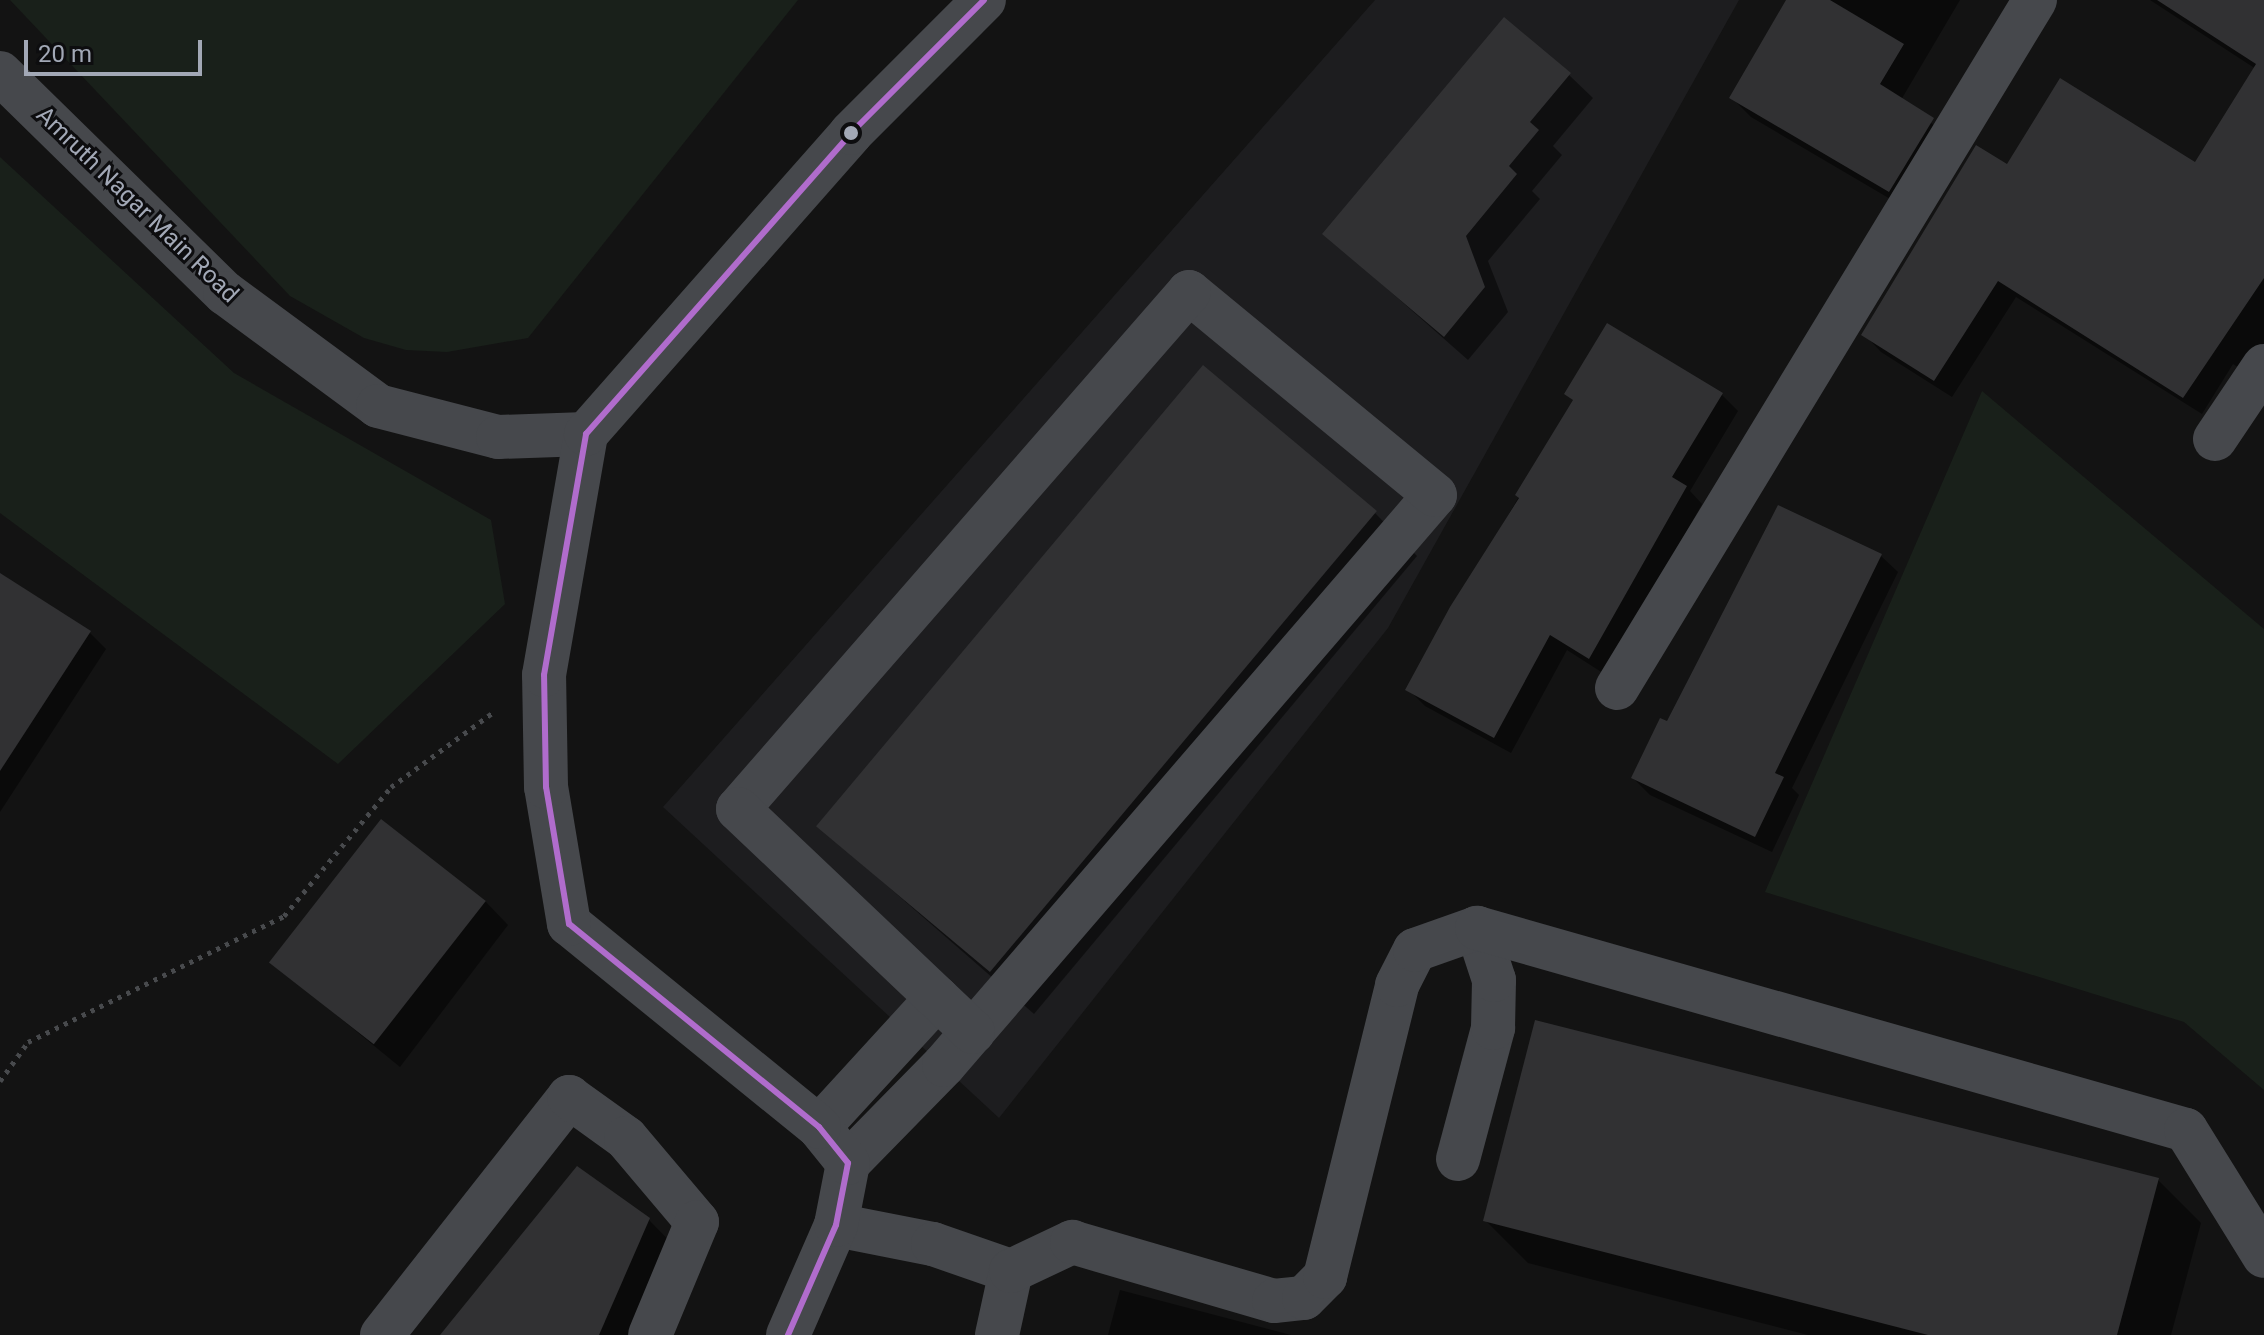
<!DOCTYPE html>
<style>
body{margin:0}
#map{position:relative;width:2264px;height:1335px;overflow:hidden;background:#131313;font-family:Roboto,sans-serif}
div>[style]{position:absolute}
.built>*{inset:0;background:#1d1d1f}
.green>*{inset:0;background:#19201a}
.shadow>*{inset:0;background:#0007}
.building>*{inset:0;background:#313133;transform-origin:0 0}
.path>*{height:5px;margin-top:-2.5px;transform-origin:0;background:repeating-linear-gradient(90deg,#484a4d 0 4px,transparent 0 10px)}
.minor>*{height:44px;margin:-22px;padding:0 22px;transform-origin:22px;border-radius:22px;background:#46484c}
.bus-1>*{height:6px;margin:-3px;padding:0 3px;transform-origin:3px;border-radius:3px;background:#b06ccc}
.dots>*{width:22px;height:22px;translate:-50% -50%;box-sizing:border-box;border:4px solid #0d0d0f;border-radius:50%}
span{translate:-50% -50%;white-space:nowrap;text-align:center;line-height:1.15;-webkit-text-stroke:6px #0d0d0f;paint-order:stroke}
.street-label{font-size:24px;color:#a2a8b6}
.scale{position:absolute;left:24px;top:40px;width:178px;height:36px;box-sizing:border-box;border:4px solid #a2a8b6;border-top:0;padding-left:10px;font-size:24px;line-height:28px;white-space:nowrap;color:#a2a8b6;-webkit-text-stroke:6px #0d0d0f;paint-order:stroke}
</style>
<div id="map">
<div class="built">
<div style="clip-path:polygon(1375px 0,1739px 0,1388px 628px,999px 1118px,663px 807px)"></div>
</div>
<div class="green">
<div style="clip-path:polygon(10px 0,798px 0,528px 338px,447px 352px,406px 350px,364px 338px,290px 296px)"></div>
<div style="clip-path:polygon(0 157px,234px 373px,491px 520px,505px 604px,338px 764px,0 513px)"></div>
<div style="clip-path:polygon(1982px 391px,2264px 629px,2264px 1090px,2184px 1022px,1765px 892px)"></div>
</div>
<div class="shadow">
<div style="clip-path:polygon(1788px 0,1960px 0,1901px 100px,1952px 139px,1909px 210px,1751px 117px,1732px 98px)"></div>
<div style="clip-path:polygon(2150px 0,2264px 0,2264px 368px,2255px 378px,2233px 364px,2202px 414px,2016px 297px,1952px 397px,1881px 352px,1864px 334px,2007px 167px,2196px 165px,2256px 69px)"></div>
<div style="clip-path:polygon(1569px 75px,1593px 98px,1553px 146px,1562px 155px,1532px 191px,1540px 199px,1488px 261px,1508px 312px,1468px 360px,1325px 234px)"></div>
<div style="clip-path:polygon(1567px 394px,1722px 395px,1738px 411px,1690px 491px,1702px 504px,1606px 675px,1567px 650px,1511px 753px,1425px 706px,1408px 689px,1574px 401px)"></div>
<div style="clip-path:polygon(1779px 508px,1881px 556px,1898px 572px,1792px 788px,1799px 795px,1772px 852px,1650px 795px,1633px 778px,1668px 724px)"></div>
<div style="clip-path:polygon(1375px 513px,1417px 556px,1034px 1014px,821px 828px)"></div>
<div style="clip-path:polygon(0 575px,90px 633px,106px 649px,0 812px)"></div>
<div style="clip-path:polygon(485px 901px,508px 925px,400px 1067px,274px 964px)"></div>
<div style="clip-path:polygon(2158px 1180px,2201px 1223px,2171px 1335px,1808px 1335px,1528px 1263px,1486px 1221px)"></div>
<div style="clip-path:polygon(649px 1220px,691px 1263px,660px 1335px,443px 1335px)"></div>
<div style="clip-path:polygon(1120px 1290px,1291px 1335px,1108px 1335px)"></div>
</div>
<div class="building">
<div style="clip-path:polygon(1786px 0,1830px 0,1904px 44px,1880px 84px,1934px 118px,1889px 192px,1729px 98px)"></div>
<div style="clip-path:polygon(2157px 0,2264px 0,2264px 278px,2183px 398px,1998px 281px,1934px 381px,1861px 335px,1976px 145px,2007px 164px,2060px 78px,2195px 162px,2256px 64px)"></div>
<div style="clip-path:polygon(1504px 17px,1571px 73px,1530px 122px,1539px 130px,1509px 166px,1517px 174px,1466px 236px,1485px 287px,1444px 337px,1322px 234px)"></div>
<div style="clip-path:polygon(1607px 323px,1723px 393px,1672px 477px,1687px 486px,1589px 659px,1550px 635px,1494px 738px,1405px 690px,1450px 607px,1519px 498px,1515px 495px,1573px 400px,1564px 394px)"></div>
<div style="left:1203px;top:365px;width:227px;height:602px;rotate:40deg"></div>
<div style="clip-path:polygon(1778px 505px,1882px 554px,1775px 773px,1784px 777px,1755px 837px,1631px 778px,1660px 718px,1667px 721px)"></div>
<div style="clip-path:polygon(0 573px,91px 631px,0 771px)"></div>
<div style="left:381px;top:819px;width:133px;height:182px;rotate:38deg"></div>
<div style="clip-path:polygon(1535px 1020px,2159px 1178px,2117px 1335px,1928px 1335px,1483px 1221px)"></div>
<div style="clip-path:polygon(577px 1166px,650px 1218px,599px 1335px,440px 1335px)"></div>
</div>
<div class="path">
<div style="left:0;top:1081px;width:48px;rotate:-54.3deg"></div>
<div style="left:28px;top:1042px;width:285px;rotate:-26.2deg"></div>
<div style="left:284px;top:916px;width:168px;rotate:-50.3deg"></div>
<div style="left:391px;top:787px;width:125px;rotate:-36.2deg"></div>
</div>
<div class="minor">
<div style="left:0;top:73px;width:315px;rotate:44.4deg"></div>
<div style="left:225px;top:293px;width:190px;rotate:36.4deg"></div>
<div style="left:378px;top:406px;width:124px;rotate:14.5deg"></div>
<div style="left:498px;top:437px;width:88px;rotate:-2deg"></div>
<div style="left:2215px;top:439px;width:88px;rotate:-56.1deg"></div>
<div style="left:1617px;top:688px;width:805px;rotate:-58.72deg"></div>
<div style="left:819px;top:1127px;width:175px;rotate:-47.5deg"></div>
<div style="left:1458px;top:1159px;width:136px;rotate:-75deg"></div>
<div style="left:1493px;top:1028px;width:48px;rotate:-88.8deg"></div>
<div style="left:1494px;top:980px;width:55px;rotate:-108.1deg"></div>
<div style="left:848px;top:1163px;width:137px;rotate:-45.6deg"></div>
<div style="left:944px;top:1065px;width:752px;rotate:-49.26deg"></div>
<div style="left:1435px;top:495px;width:319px;rotate:-140.5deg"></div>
<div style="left:1189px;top:292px;width:686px;rotate:131.1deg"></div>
<div style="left:738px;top:809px;width:324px;rotate:43.5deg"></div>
<div style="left:836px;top:1225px;width:99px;rotate:11.1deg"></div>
<div style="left:933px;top:1244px;width:83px;rotate:19.1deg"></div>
<div style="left:382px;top:1335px;width:303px;rotate:-51.8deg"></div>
<div style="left:569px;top:1097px;width:70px;rotate:35.7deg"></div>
<div style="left:626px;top:1138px;width:110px;rotate:49.8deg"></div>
<div style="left:697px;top:1222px;width:122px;rotate:112.6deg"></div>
<div style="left:788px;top:1335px;width:120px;rotate:-66.4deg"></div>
<div style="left:836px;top:1225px;width:63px;rotate:-79deg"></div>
<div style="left:848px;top:1163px;width:46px;rotate:-128.9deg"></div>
<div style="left:819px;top:1127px;width:322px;rotate:-140.9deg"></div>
<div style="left:569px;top:924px;width:139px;rotate:-99.5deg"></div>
<div style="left:546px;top:787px;width:112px;rotate:-91deg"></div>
<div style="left:544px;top:675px;width:245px;rotate:-80.1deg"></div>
<div style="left:586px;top:434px;width:401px;rotate:-48.6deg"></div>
<div style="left:851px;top:133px;width:188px;rotate:-45deg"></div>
<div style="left:997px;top:1335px;width:66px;rotate:-77.7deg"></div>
<div style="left:1011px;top:1271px;width:68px;rotate:-25.4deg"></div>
<div style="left:1072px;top:1242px;width:210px;rotate:16.3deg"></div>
<div style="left:1274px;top:1301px;width:30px;rotate:-6deg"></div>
<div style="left:1304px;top:1298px;width:30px;rotate:-45deg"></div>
<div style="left:1325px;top:1277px;width:301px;rotate:-76.1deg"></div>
<div style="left:1397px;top:985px;width:39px;rotate:-63deg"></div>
<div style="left:1415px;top:950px;width:66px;rotate:-19.5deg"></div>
<div style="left:1477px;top:928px;width:737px;rotate:15.9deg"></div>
<div style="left:2186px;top:1130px;width:148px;rotate:58.2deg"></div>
</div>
<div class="bus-1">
<div style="left:788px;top:1335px;width:120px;rotate:-66.4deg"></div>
<div style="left:836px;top:1225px;width:63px;rotate:-79deg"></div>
<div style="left:848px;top:1163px;width:46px;rotate:-128.9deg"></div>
<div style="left:819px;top:1127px;width:322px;rotate:-140.9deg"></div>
<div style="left:569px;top:924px;width:139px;rotate:-99.5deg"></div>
<div style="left:546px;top:787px;width:112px;rotate:-91deg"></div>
<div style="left:544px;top:675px;width:245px;rotate:-80.1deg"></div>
<div style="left:586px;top:434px;width:401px;rotate:-48.6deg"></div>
<div style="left:851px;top:133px;width:188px;rotate:-45deg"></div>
</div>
<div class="dots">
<div style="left:851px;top:133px;background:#a2a8b6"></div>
</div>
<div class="street-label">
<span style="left:137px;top:205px;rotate:44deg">Amruth Nagar Main Road</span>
</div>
<div class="scale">20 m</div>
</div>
